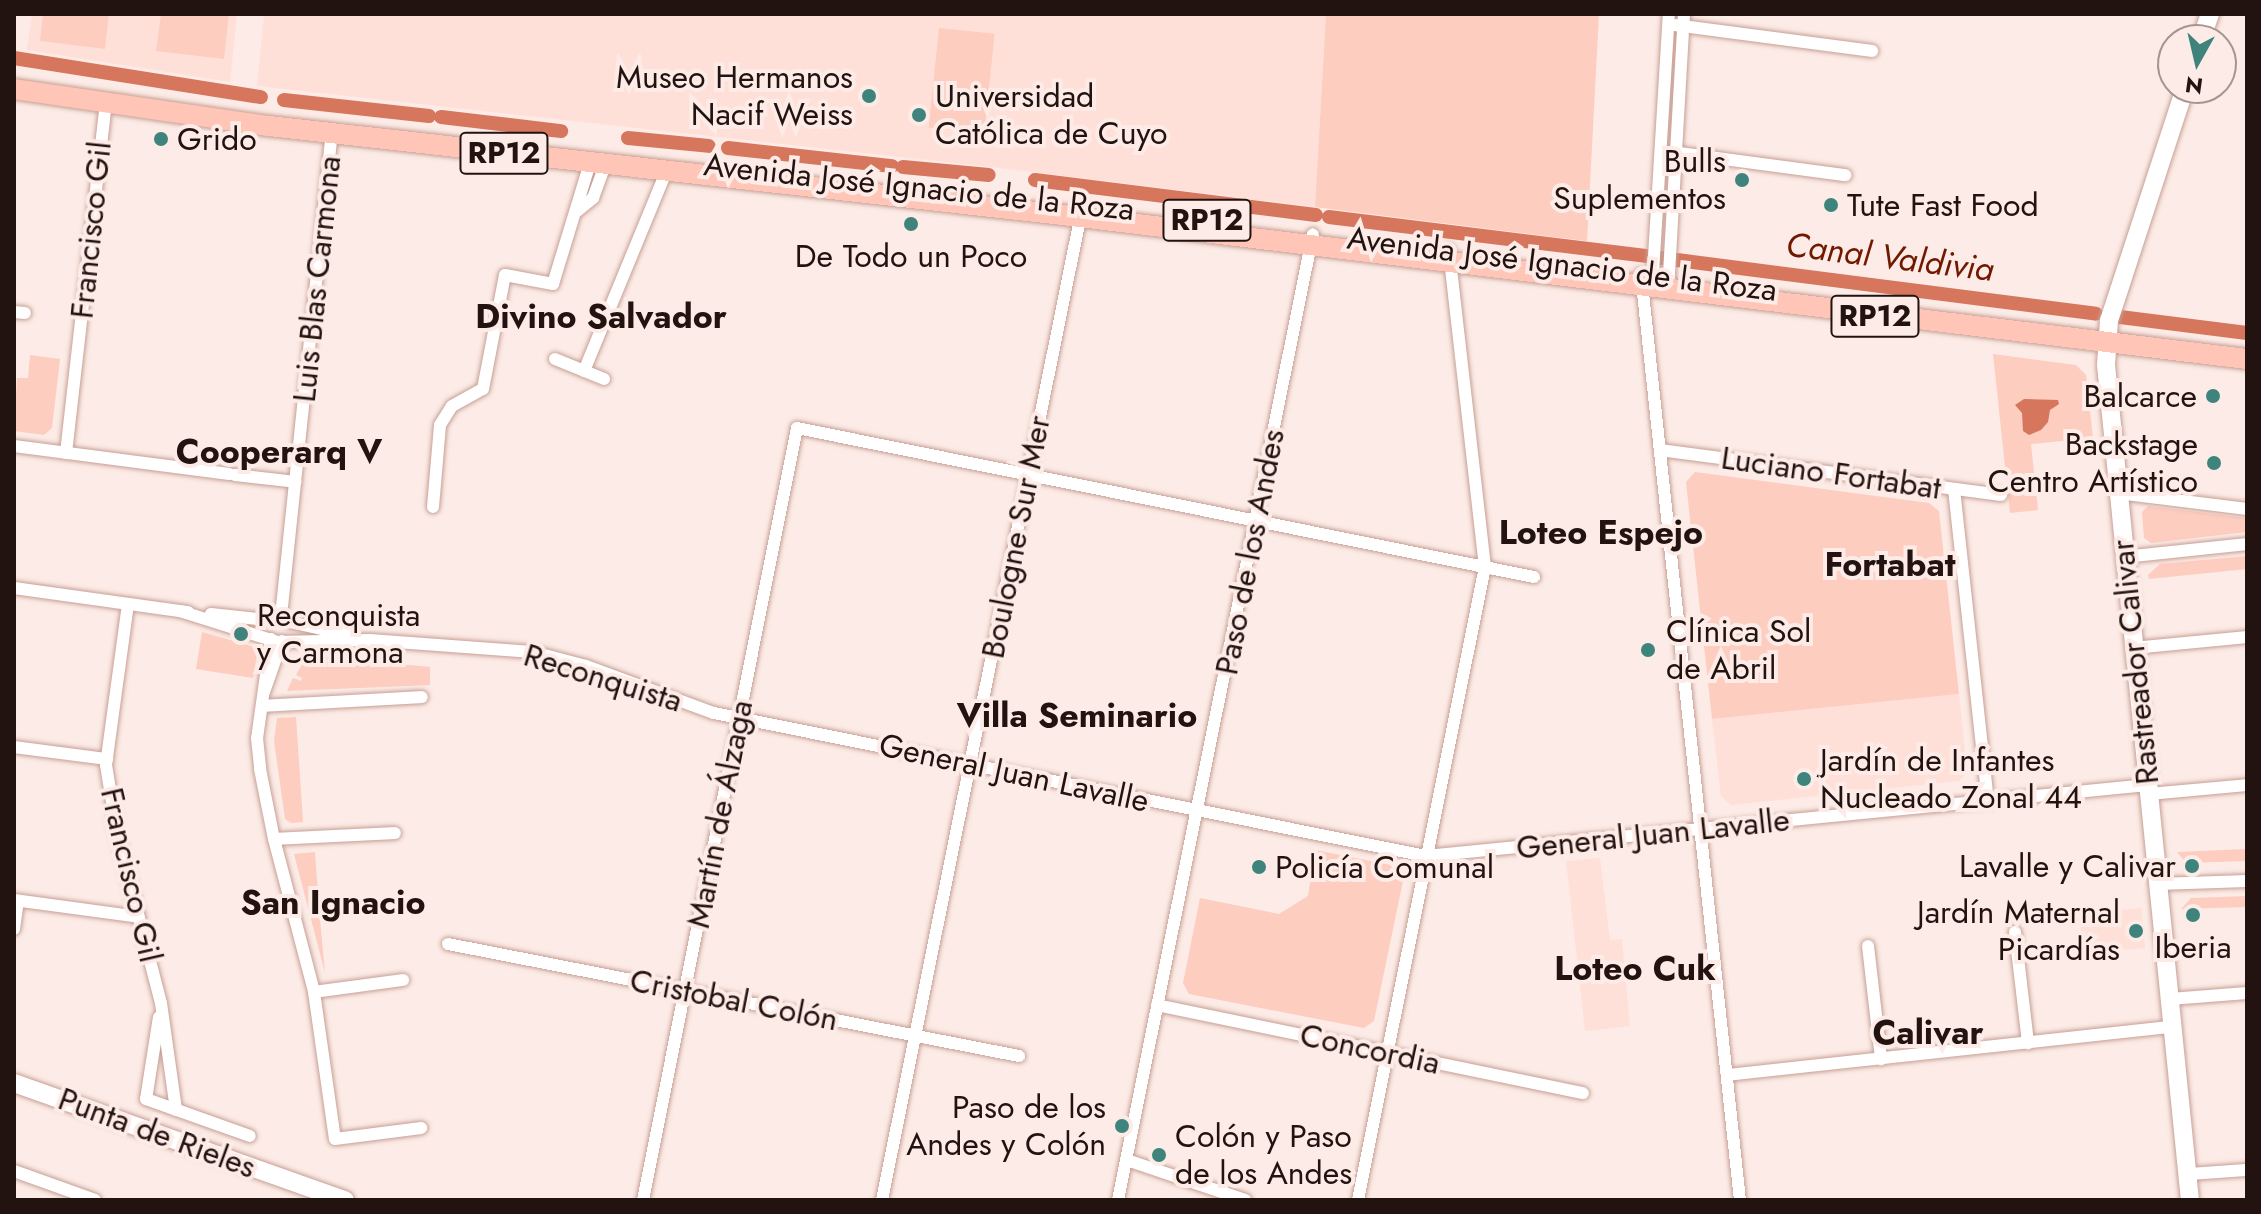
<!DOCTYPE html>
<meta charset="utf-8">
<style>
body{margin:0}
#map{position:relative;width:2261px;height:1214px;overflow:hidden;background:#fcebe6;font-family:Jost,sans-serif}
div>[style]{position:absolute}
.built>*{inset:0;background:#ffe0d8;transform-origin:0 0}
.green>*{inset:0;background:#fdcdc0;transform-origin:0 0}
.water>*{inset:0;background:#d6765d}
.canal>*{height:14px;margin:-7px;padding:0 7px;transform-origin:7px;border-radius:7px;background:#d6765d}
.roads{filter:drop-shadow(0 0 2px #c79f95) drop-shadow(0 0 2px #c79f95)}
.street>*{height:12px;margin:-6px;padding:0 6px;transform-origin:6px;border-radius:6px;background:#fff}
.secondary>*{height:18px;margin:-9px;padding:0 9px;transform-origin:9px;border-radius:9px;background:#fff}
.primary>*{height:20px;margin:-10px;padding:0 10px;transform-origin:10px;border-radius:10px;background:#ffc6b7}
.dots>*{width:22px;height:22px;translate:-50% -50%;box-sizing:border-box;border:4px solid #fcebe6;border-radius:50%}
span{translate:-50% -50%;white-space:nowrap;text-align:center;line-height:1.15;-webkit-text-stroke:8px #fcebe6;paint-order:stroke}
.shield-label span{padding:2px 6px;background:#fcebe6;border:2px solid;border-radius:6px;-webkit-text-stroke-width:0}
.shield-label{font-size:30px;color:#221310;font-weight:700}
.poi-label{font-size:32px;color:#221310}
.right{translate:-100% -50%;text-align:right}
.left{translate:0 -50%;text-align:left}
.street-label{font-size:32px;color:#221310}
.water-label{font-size:34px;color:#701800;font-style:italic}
.neighbourhood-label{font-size:34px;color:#221310;font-weight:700}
.frame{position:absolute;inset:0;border:16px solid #221310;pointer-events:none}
.north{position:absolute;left:2157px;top:24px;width:80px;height:80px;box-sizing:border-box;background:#fcebe6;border:2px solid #a59590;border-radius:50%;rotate:188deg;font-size:22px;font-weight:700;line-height:32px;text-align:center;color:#221310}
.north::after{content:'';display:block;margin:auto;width:28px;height:36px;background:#3e847c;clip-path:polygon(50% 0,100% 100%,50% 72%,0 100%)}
</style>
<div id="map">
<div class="built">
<div style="clip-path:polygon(32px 14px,237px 14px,230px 82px,27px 50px)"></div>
<div style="clip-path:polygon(264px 14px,1326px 14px,1315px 207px,1000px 168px,257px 86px)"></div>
<div style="clip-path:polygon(1959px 694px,1967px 772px,1959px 781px,1731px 805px,1721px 796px,1712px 719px)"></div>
<div style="clip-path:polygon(1600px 858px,1610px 940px,1622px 939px,1630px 1026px,1585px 1031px,1566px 861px)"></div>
<div style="left:2141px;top:908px;width:40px;height:62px;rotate:84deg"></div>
</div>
<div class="green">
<div style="clip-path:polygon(43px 14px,109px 14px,105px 49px,40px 41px)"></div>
<div style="clip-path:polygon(161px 14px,229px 14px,224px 59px,156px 51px)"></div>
<div style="clip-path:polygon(1326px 14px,1599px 14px,1587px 241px,1315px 207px)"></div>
<div style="left:939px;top:28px;width:56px;height:100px;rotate:6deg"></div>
<div style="clip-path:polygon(1993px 354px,2076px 365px,2086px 375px,2093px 438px,2031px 444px,2038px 510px,2010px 513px)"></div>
<div style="clip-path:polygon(30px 355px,60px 359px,52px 428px,44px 435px,14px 431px,17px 378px,28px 378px)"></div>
<div style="clip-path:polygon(1695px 472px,1929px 503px,1939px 511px,1959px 694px,1712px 719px,1686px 482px)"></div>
<div style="clip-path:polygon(2148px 506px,2247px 518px,2247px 532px,2151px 543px,2144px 538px,2142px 512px)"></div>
<div style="clip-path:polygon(2247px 556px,2247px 569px,2149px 579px,2148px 575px,2160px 564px)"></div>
<div style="clip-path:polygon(202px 632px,258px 648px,253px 678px,196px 669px)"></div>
<div style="clip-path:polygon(307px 655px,430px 667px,430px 685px,287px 691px,293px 678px,301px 681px,302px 678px,296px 675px)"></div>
<div style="clip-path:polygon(296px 717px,303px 822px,291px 823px,285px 819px,274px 741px,277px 718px)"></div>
<div style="clip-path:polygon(2247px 849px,2247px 861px,2186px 863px,2177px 852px)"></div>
<div style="clip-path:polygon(1315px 850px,1396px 866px,1404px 876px,1374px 1021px,1364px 1028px,1189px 994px,1183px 983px,1200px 898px,1279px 914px,1308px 896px)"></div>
<div style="clip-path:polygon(315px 852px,319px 908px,325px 973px,294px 854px)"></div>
<div style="clip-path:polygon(2247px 896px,2247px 907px,2181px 909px,2191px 898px)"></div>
</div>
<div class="water">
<div style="clip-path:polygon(2024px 399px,2058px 400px,2059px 404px,2050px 410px,2048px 422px,2041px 430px,2029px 435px,2023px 431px,2022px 413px,2015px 405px)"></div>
</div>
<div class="canal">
<div style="left:14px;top:58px;width:250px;rotate:9deg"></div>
<div style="left:284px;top:100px;width:146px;rotate:6.3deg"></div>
<div style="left:441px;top:117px;width:121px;rotate:6.7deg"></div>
<div style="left:628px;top:138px;width:81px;rotate:5.6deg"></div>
<div style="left:728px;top:148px;width:165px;rotate:6.3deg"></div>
<div style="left:903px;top:167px;width:86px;rotate:5.3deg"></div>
<div style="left:1035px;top:180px;width:283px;rotate:7.1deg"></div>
<div style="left:1329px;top:217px;width:319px;rotate:7deg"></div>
<div style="left:1660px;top:258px;width:3px"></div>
<div style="left:1677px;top:260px;width:422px;rotate:7.3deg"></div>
<div style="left:2120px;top:317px;width:128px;rotate:7.2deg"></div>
</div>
<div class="roads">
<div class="street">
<div style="left:1675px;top:25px;width:199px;rotate:7.5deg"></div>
<div style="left:1672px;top:152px;width:175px;rotate:7.6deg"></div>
<div style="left:577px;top:211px;width:21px;rotate:-39deg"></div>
<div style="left:593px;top:198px;width:35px;rotate:-70deg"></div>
<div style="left:1641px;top:274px;width:931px;rotate:83.9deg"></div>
<div style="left:1652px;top:289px;width:276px;rotate:-86.5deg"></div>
<div style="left:1668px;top:291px;width:277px;rotate:-86.7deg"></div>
<div style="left:14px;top:312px;width:11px;rotate:5deg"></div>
<div style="left:555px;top:359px;width:53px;rotate:22.2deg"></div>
<div style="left:584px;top:371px;width:215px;rotate:-67.6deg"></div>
<div style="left:14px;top:446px;width:217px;rotate:7.4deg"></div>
<div style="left:1660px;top:450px;width:344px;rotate:7.5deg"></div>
<div style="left:66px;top:453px;width:353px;rotate:-83.5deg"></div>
<div style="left:235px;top:475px;width:61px;rotate:6.5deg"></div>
<div style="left:1954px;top:489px;width:314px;rotate:83.8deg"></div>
<div style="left:2118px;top:493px;width:130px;rotate:7.1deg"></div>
<div style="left:433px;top:507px;width:82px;rotate:-85.1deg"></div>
<div style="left:440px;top:425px;width:22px;rotate:-58deg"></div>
<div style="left:452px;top:406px;width:35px;rotate:-29deg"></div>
<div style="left:483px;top:389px;width:116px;rotate:-79.1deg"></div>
<div style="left:505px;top:275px;width:49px;rotate:10.6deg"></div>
<div style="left:553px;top:284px;width:127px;rotate:-73deg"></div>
<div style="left:2124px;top:557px;width:124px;rotate:-6deg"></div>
<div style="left:14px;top:588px;width:176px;rotate:7.9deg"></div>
<div style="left:128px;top:604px;width:162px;rotate:97.8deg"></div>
<div style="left:106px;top:765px;width:69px;rotate:80.8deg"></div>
<div style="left:117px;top:833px;width:176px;rotate:75.5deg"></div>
<div style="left:161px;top:1003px;width:108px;rotate:82deg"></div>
<div style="left:180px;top:611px;width:103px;rotate:17.6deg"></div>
<div style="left:278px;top:642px;width:92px;rotate:-1.2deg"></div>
<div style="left:370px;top:640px;width:163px;rotate:4.2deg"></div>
<div style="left:533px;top:652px;width:55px;rotate:14.8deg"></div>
<div style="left:586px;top:666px;width:136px;rotate:20.2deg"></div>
<div style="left:714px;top:713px;width:726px;rotate:11.36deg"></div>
<div style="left:1426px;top:856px;width:725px;rotate:-5.62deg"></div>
<div style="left:211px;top:614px;width:47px;rotate:6.1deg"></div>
<div style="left:258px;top:619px;width:23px;rotate:-7deg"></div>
<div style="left:281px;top:616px;width:11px;rotate:34deg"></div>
<div style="left:290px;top:622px;width:59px;rotate:12.6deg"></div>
<div style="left:281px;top:616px;width:486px;rotate:-84deg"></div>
<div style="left:271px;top:639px;width:100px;rotate:98deg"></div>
<div style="left:257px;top:738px;width:31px;rotate:84deg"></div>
<div style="left:260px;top:769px;width:71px;rotate:78.7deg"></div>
<div style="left:274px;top:839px;width:158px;rotate:75.3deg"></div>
<div style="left:314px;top:992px;width:148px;rotate:81.9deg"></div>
<div style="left:335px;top:1139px;width:87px;rotate:-7.3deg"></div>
<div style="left:2133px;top:648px;width:115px;rotate:-5.5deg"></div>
<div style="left:264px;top:692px;width:54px;rotate:-70.6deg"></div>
<div style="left:262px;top:706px;width:160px;rotate:-3.2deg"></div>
<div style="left:14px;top:747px;width:94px;rotate:7.4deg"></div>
<div style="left:2149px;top:794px;width:98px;rotate:-5.2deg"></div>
<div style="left:274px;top:839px;width:121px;rotate:-2.8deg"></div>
<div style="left:2158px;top:884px;width:89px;rotate:-1.9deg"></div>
<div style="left:14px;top:900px;width:126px;rotate:7.7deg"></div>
<div style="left:14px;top:929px;width:28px;rotate:-82deg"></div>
<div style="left:2015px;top:932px;width:112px;rotate:83.3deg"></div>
<div style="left:448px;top:944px;width:582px;rotate:11.1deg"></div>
<div style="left:1868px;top:946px;width:114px;rotate:83.4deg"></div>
<div style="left:314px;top:992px;width:90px;rotate:-7.7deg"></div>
<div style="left:2170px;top:999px;width:77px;rotate:-4.5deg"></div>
<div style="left:1157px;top:1005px;width:435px;rotate:11.7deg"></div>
<div style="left:159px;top:1017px;width:83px;rotate:99deg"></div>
<div style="left:146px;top:1099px;width:110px;rotate:19.6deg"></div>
<div style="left:1727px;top:1075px;width:448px;rotate:-6.2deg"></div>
<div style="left:1127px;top:1160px;width:125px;rotate:18.7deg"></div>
<div style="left:14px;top:1171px;width:86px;rotate:19.7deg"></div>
<div style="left:2188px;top:1174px;width:59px;rotate:-3.9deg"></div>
<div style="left:643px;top:1200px;width:787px;rotate:-78.72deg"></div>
<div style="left:797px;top:428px;width:752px;rotate:11.43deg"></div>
<div style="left:882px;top:1200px;width:1016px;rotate:-78.59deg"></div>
<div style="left:1118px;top:1200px;width:985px;rotate:-78.59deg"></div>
<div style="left:1358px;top:1200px;width:646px;rotate:-78.66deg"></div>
<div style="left:1485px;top:567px;width:319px;rotate:-96.5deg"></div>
</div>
<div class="secondary">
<div style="left:2201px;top:40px;width:28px;rotate:-71deg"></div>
<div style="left:2185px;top:88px;width:244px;rotate:108.1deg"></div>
<div style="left:2109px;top:320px;width:45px;rotate:93.8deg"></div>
<div style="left:2106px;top:365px;width:839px;rotate:84.26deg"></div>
<div style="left:14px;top:1083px;width:351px;rotate:19.5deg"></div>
</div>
<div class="primary">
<div style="left:14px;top:89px;width:258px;rotate:8.3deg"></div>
<div style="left:269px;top:126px;width:816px;rotate:6.4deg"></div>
<div style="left:1080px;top:217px;width:1176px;rotate:6.94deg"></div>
</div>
</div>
<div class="dots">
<div style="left:869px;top:96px;background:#3e847c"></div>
<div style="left:919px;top:115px;background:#3e847c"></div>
<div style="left:161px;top:139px;background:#3e847c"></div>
<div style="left:1742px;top:180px;background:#3e847c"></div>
<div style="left:1831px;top:205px;background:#3e847c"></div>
<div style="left:911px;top:224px;background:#3e847c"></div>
<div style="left:2213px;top:396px;background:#3e847c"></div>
<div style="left:2214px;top:463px;background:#3e847c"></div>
<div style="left:241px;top:634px;background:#3e847c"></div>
<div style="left:1648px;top:650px;background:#3e847c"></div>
<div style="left:1804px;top:779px;background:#3e847c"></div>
<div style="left:2192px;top:866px;background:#3e847c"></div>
<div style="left:1259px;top:867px;background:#3e847c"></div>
<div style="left:2193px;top:915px;background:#3e847c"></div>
<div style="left:2136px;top:931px;background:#3e847c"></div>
<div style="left:1122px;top:1126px;background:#3e847c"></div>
<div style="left:1159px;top:1155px;background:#3e847c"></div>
</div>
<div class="shield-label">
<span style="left:504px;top:153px">RP12</span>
<span style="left:1207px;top:220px">RP12</span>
<span style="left:1875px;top:316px">RP12</span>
</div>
<div class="poi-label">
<span class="right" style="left:853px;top:96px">Museo Hermanos<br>Nacif Weiss</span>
<span class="left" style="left:935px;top:115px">Universidad<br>Católica de Cuyo</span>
<span class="left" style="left:177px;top:139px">Grido</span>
<span class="right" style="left:1726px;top:180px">Bulls<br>Suplementos</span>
<span class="left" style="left:1847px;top:205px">Tute Fast Food</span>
<span style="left:911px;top:256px">De Todo un Poco</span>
<span class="right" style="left:2197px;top:396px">Balcarce</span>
<span class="right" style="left:2198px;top:463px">Backstage<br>Centro Artístico</span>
<span class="left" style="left:257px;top:634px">Reconquista<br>y Carmona</span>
<span class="left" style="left:1666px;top:650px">Clínica Sol<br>de Abril</span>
<span class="left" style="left:1820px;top:779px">Jardín de Infantes<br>Nucleado Zonal 44</span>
<span class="right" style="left:2176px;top:866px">Lavalle y Calivar</span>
<span class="left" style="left:1275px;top:867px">Policía Comunal</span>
<span class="right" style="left:2120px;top:931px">Jardín Maternal<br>Picardías</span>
<span style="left:2193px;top:947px">Iberia</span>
<span class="right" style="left:1106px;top:1126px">Paso de los<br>Andes y Colón</span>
<span class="left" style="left:1175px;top:1155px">Colón y Paso<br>de los Andes</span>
</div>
<div class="street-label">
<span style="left:919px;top:187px;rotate:6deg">Avenida José Ignacio de la Roza</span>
<span style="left:91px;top:230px;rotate:-84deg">Francisco Gil</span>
<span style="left:1562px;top:264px;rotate:7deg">Avenida José Ignacio de la Roza</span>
<span style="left:317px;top:279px;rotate:-84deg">Luis Blas Carmona</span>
<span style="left:1831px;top:473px;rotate:8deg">Luciano Fortabat</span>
<span style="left:1016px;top:537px;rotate:-79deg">Boulogne Sur Mer</span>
<span style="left:1250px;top:552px;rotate:-79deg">Paso de los Andes</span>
<span style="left:2135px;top:662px;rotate:-96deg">Rastreador Calivar</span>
<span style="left:603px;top:678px;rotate:17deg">Reconquista</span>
<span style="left:1014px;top:773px;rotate:12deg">General Juan Lavalle</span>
<span style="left:720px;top:814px;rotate:-79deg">Martín de Álzaga</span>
<span style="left:1653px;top:834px;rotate:-6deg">General Juan Lavalle</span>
<span style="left:131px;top:875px;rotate:77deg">Francisco Gil</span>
<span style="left:734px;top:1000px;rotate:11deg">Cristobal Colón</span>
<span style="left:1370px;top:1049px;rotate:12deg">Concordia</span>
<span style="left:157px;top:1133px;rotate:20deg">Punta de Rieles</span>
</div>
<div class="water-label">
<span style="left:1890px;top:257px;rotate:7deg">Canal Valdivia</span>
</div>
<div class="neighbourhood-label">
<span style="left:601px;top:317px">Divino Salvador</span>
<span style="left:279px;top:452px">Cooperarq V</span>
<span style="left:1601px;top:533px">Loteo Espejo</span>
<span style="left:1890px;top:565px">Fortabat</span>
<span style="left:1077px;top:716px">Villa Seminario</span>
<span style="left:333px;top:903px">San Ignacio</span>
<span style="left:1635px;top:969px">Loteo Cuk</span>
<span style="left:1928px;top:1033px">Calivar</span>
</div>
<div class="frame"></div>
<div class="north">N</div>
</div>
